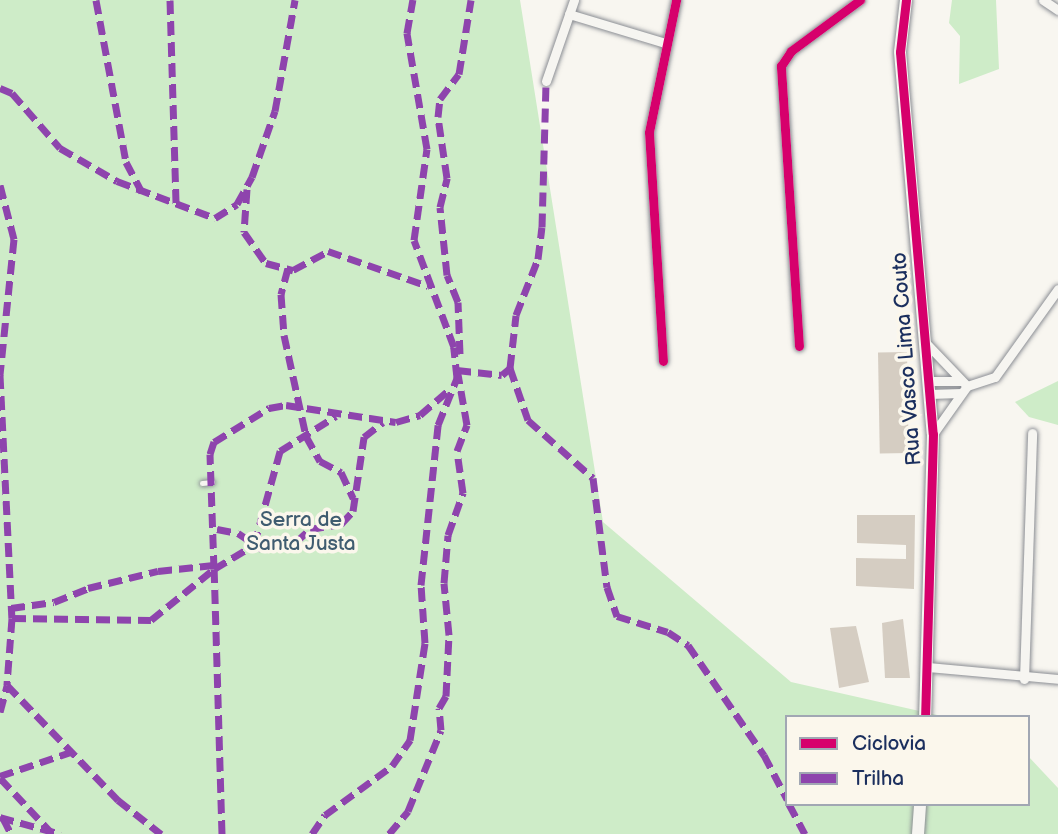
<!DOCTYPE html>
<style>
body{margin:0}
#map{position:relative;width:1058px;height:834px;overflow:hidden;background:#f8f6f0;font-family:"Balsamiq Sans",sans-serif}
div>[style]{position:absolute}
.green>*{inset:0;background:#ceecc8}
.building>*{inset:0;background:#d5cdc2;transform-origin:0 0}
.roads{filter:drop-shadow(0 0 2px #8b8e94) drop-shadow(0 0 2px #8b8e94)}
.lane>*{height:4.5px;margin:-2.25px;padding:0 2.25px;transform-origin:2.25px;border-radius:2.25px;background:#f6f5f1}
.street>*{height:9px;margin:-4.5px;padding:0 4.5px;transform-origin:4.5px;border-radius:4.5px;background:#f6f5f1}
.secondary>*{height:12px;margin:-6px;padding:0 6px;transform-origin:6px;border-radius:6px;background:#f6f5f1}
.quiet>*{height:7px;margin-top:-3.5px;transform-origin:0;background:repeating-linear-gradient(90deg,#8e44ad 0 14px,transparent 0 21px)}
.cycleway>*{height:9px;margin:-4.5px;padding:0 4.5px;transform-origin:4.5px;border-radius:4.5px;background:#d6006c}
span{translate:-50% -50%;white-space:nowrap;text-align:center;line-height:1.15;-webkit-text-stroke:7px #fbf7ec;paint-order:stroke}
.street-label{font-size:21px;color:#1b2f5e}
.park-label{font-size:21px;color:#3f5c70}
.legend{position:absolute;left:785px;top:715px;width:245px;height:91px;box-sizing:border-box;background:#fbf7ec;border:2px solid #a1a7b3;margin:0;padding:9px 12px;list-style:none;font-size:21px;color:#1b2f5e}
.legend li{display:flex;align-items:center;gap:14px;height:35px}
.legend b{width:35px;border:2px solid #a1a7b3}
</style>
<div id="map">
<div class="green">
<div style="clip-path:polygon(0 0,520px 0,603px 522px,791px 682px,946px 717px,787px 717px,787px 804px,1028px 804px,1028px 756px,1058px 788px,1058px 834px,0 834px)"></div>
<div style="clip-path:polygon(952px 0,996px 0,999px 69px,959px 84px,960px 36px,949px 23px)"></div>
<div style="clip-path:polygon(1058px 381px,1058px 425px,1029px 417px,1015px 402px)"></div>
</div>
<div class="building">
<div style="left:907px;top:352px;width:101px;height:29px;rotate:89deg"></div>
<div style="clip-path:polygon(857px 515px,915px 515px,914px 589px,856px 586px,856px 558px,906px 559px,906px 545px,857px 543px)"></div>
<div style="clip-path:polygon(903px 619px,910px 678px,885px 678px,882px 623px)"></div>
<div style="clip-path:polygon(856px 626px,869px 682px,839px 688px,830px 628px)"></div>
</div>
<div class="roads">
<div class="lane">
<div style="left:202px;top:483px;width:10px;rotate:-6deg"></div>
</div>
<div class="street">
<div style="left:1043px;top:0;width:18px;rotate:34deg"></div>
<div style="left:569px;top:14px;width:100px;rotate:16.8deg"></div>
<div style="left:546px;top:81px;width:86px;rotate:-70.9deg"></div>
<div style="left:925px;top:342px;width:61px;rotate:46.3deg"></div>
<div style="left:799px;top:346px;width:281px;rotate:-93.7deg"></div>
<div style="left:781px;top:66px;width:18px;rotate:-56deg"></div>
<div style="left:791px;top:51px;width:86px;rotate:-36.5deg"></div>
<div style="left:663px;top:361px;width:229px;rotate:-93.5deg"></div>
<div style="left:649px;top:132px;width:135px;rotate:-78.4deg"></div>
<div style="left:928px;top:381px;width:32px"></div>
<div style="left:929px;top:394px;width:32px;rotate:-2deg"></div>
<div style="left:933px;top:434px;width:59px;rotate:-54.7deg"></div>
<div style="left:967px;top:386px;width:29px;rotate:-18deg"></div>
<div style="left:995px;top:377px;width:108px;rotate:-54.4deg"></div>
<div style="left:927px;top:667px;width:132px;rotate:5.2deg"></div>
<div style="left:1024px;top:679px;width:246px;rotate:-88.1deg"></div>
</div>
<div class="secondary">
<div style="left:906px;top:0;width:52px;rotate:96.6deg"></div>
<div style="left:900px;top:52px;width:383px;rotate:85.1deg"></div>
<div style="left:933px;top:434px;width:283px;rotate:91.6deg"></div>
<div style="left:918px;top:834px;width:30px;rotate:-86deg"></div>
</div>
</div>
<div class="quiet">
<div style="left:96px;top:0;width:165px;rotate:79.5deg"></div>
<div style="left:126px;top:162px;width:34px;rotate:62deg"></div>
<div style="left:170px;top:0;width:206px;rotate:88.3deg"></div>
<div style="left:0;top:88px;width:13px;rotate:23deg"></div>
<div style="left:12px;top:93px;width:73px;rotate:48.9deg"></div>
<div style="left:60px;top:148px;width:66px;rotate:30.1deg"></div>
<div style="left:117px;top:181px;width:105px;rotate:20.7deg"></div>
<div style="left:215px;top:218px;width:26px;rotate:-32deg"></div>
<div style="left:237px;top:204px;width:31px;rotate:-61deg"></div>
<div style="left:252px;top:177px;width:70px;rotate:-70.8deg"></div>
<div style="left:275px;top:111px;width:113px;rotate:-79.8deg"></div>
<div style="left:0;top:185px;width:56px;rotate:75.5deg"></div>
<div style="left:14px;top:239px;width:137px;rotate:95.9deg"></div>
<div style="left:0;top:375px;width:243px;rotate:87.2deg"></div>
<div style="left:12px;top:618px;width:67px;rotate:94.3deg"></div>
<div style="left:7px;top:685px;width:160px;rotate:46deg"></div>
<div style="left:118px;top:800px;width:55px;rotate:38.3deg"></div>
<div style="left:247px;top:189px;width:43px;rotate:94deg"></div>
<div style="left:244px;top:232px;width:38px;rotate:55deg"></div>
<div style="left:266px;top:263px;width:28px;rotate:15deg"></div>
<div style="left:293px;top:270px;width:40px;rotate:-28deg"></div>
<div style="left:328px;top:251px;width:106px;rotate:19.3deg"></div>
<div style="left:288px;top:268px;width:27px;rotate:105deg"></div>
<div style="left:281px;top:294px;width:41px;rotate:85.8deg"></div>
<div style="left:284px;top:335px;width:103px;rotate:77.7deg"></div>
<div style="left:306px;top:436px;width:29px;rotate:61deg"></div>
<div style="left:320px;top:461px;width:24px;rotate:28deg"></div>
<div style="left:341px;top:472px;width:29px;rotate:65deg"></div>
<div style="left:460px;top:354px;width:52px;rotate:-92.2deg"></div>
<div style="left:458px;top:302px;width:29px;rotate:-112deg"></div>
<div style="left:447px;top:275px;width:68px;rotate:-95.9deg"></div>
<div style="left:440px;top:207px;width:30px;rotate:-76deg"></div>
<div style="left:447px;top:178px;width:62px;rotate:-98.4deg"></div>
<div style="left:438px;top:117px;width:18px;rotate:-84deg"></div>
<div style="left:440px;top:99px;width:31px;rotate:-53deg"></div>
<div style="left:459px;top:74px;width:75px;rotate:-80.8deg"></div>
<div style="left:510px;top:368px;width:55px;rotate:70.9deg"></div>
<div style="left:528px;top:420px;width:87px;rotate:41.7deg"></div>
<div style="left:593px;top:478px;width:110px;rotate:82.7deg"></div>
<div style="left:607px;top:587px;width:31px;rotate:71deg"></div>
<div style="left:617px;top:616px;width:53px;rotate:17.4deg"></div>
<div style="left:668px;top:632px;width:24px;rotate:33deg"></div>
<div style="left:688px;top:645px;width:134px;rotate:55.4deg"></div>
<div style="left:764px;top:755px;width:50px;rotate:62.4deg"></div>
<div style="left:457px;top:370px;width:45px;rotate:6.3deg"></div>
<div style="left:502px;top:375px;width:11px;rotate:-41deg"></div>
<div style="left:510px;top:368px;width:53px;rotate:-83.5deg"></div>
<div style="left:516px;top:315px;width:60px;rotate:-68.6deg"></div>
<div style="left:538px;top:259px;width:32px;rotate:-83deg"></div>
<div style="left:542px;top:227px;width:146px;rotate:-88.4deg"></div>
<div style="left:217px;top:529px;width:21px;rotate:11deg"></div>
<div style="left:238px;top:533px;width:29px;rotate:34deg"></div>
<div style="left:262px;top:549px;width:35px;rotate:-12deg"></div>
<div style="left:296px;top:542px;width:19px;rotate:-43deg"></div>
<div style="left:310px;top:529px;width:31px;rotate:-9deg"></div>
<div style="left:341px;top:524px;width:18px;rotate:-47deg"></div>
<div style="left:353px;top:511px;width:75px;rotate:-81.5deg"></div>
<div style="left:364px;top:437px;width:24px;rotate:-38deg"></div>
<div style="left:11px;top:608px;width:43px;rotate:-7.9deg"></div>
<div style="left:54px;top:602px;width:37px;rotate:-22deg"></div>
<div style="left:88px;top:588px;width:72px;rotate:-13.7deg"></div>
<div style="left:158px;top:571px;width:56px;rotate:-6.1deg"></div>
<div style="left:12px;top:618px;width:139px;rotate:0.8deg"></div>
<div style="left:151px;top:620px;width:81px;rotate:-39deg"></div>
<div style="left:214px;top:569px;width:115px;rotate:-92deg"></div>
<div style="left:210px;top:454px;width:13px;rotate:-72deg"></div>
<div style="left:214px;top:442px;width:65px;rotate:-31.7deg"></div>
<div style="left:269px;top:408px;width:17px;rotate:-10deg"></div>
<div style="left:286px;top:405px;width:111px;rotate:8.8deg"></div>
<div style="left:396px;top:422px;width:25px;rotate:-16deg"></div>
<div style="left:420px;top:415px;width:38px;rotate:-41deg"></div>
<div style="left:0;top:712px;width:28px;rotate:-75deg"></div>
<div style="left:0;top:776px;width:78px;rotate:-18.7deg"></div>
<div style="left:0;top:778px;width:73px;rotate:46.7deg"></div>
<div style="left:789px;top:804px;width:34px;rotate:62deg"></div>
<div style="left:0;top:817px;width:63px;rotate:15.6deg"></div>
<div style="left:3px;top:818px;width:18px;rotate:63deg"></div>
<div style="left:222px;top:834px;width:265px;rotate:-91.7deg"></div>
<div style="left:214px;top:569px;width:47px;rotate:-31deg"></div>
<div style="left:254px;top:545px;width:98px;rotate:-74.5deg"></div>
<div style="left:280px;top:451px;width:66px;rotate:-32deg"></div>
<div style="left:312px;top:834px;width:23px;rotate:-56deg"></div>
<div style="left:325px;top:815px;width:83px;rotate:-36.2deg"></div>
<div style="left:392px;top:766px;width:32px;rotate:-55deg"></div>
<div style="left:410px;top:740px;width:98px;rotate:-81.2deg"></div>
<div style="left:425px;top:643px;width:58px;rotate:-93.9deg"></div>
<div style="left:421px;top:585px;width:161px;rotate:-83.9deg"></div>
<div style="left:438px;top:425px;width:51px;rotate:-68deg"></div>
<div style="left:457px;top:378px;width:31px;rotate:-96deg"></div>
<div style="left:454px;top:347px;width:114px;rotate:-110.5deg"></div>
<div style="left:414px;top:240px;width:92px;rotate:-81.9deg"></div>
<div style="left:427px;top:149px;width:118px;rotate:-99.8deg"></div>
<div style="left:407px;top:33px;width:34px;rotate:-80deg"></div>
<div style="left:389px;top:834px;width:30px;rotate:-50deg"></div>
<div style="left:408px;top:811px;width:87px;rotate:-67.8deg"></div>
<div style="left:441px;top:730px;width:22px;rotate:-95deg"></div>
<div style="left:439px;top:708px;width:14px;rotate:-60deg"></div>
<div style="left:446px;top:696px;width:61px;rotate:-87.2deg"></div>
<div style="left:449px;top:635px;width:52px;rotate:-95.5deg"></div>
<div style="left:444px;top:583px;width:48px;rotate:-85.2deg"></div>
<div style="left:448px;top:535px;width:45px;rotate:-70.3deg"></div>
<div style="left:463px;top:493px;width:42px;rotate:-98.1deg"></div>
<div style="left:457px;top:451px;width:28px;rotate:-69deg"></div>
<div style="left:467px;top:425px;width:52px;rotate:-100deg"></div>
</div>
<div class="cycleway">
<div style="left:906px;top:0;width:52px;rotate:96.6deg"></div>
<div style="left:900px;top:52px;width:383px;rotate:85.1deg"></div>
<div style="left:933px;top:434px;width:283px;rotate:91.6deg"></div>
<div style="left:799px;top:346px;width:281px;rotate:-93.7deg"></div>
<div style="left:781px;top:66px;width:18px;rotate:-56deg"></div>
<div style="left:791px;top:51px;width:86px;rotate:-36.5deg"></div>
<div style="left:663px;top:361px;width:229px;rotate:-93.5deg"></div>
<div style="left:649px;top:132px;width:135px;rotate:-78.4deg"></div>
</div>
<div class="street-label">
<span style="left:907px;top:359px;rotate:-94deg">Rua Vasco Lima Couto</span>
</div>
<div class="park-label">
<span style="left:301px;top:532px">Serra de<br>Santa Justa</span>
</div>
<ul class="legend">
<li><b style="height:9px;background:#d6006c"></b>Ciclovia</li>
<li><b style="height:9px;background:#8e44ad"></b>Trilha</li>
</ul>
</div>
